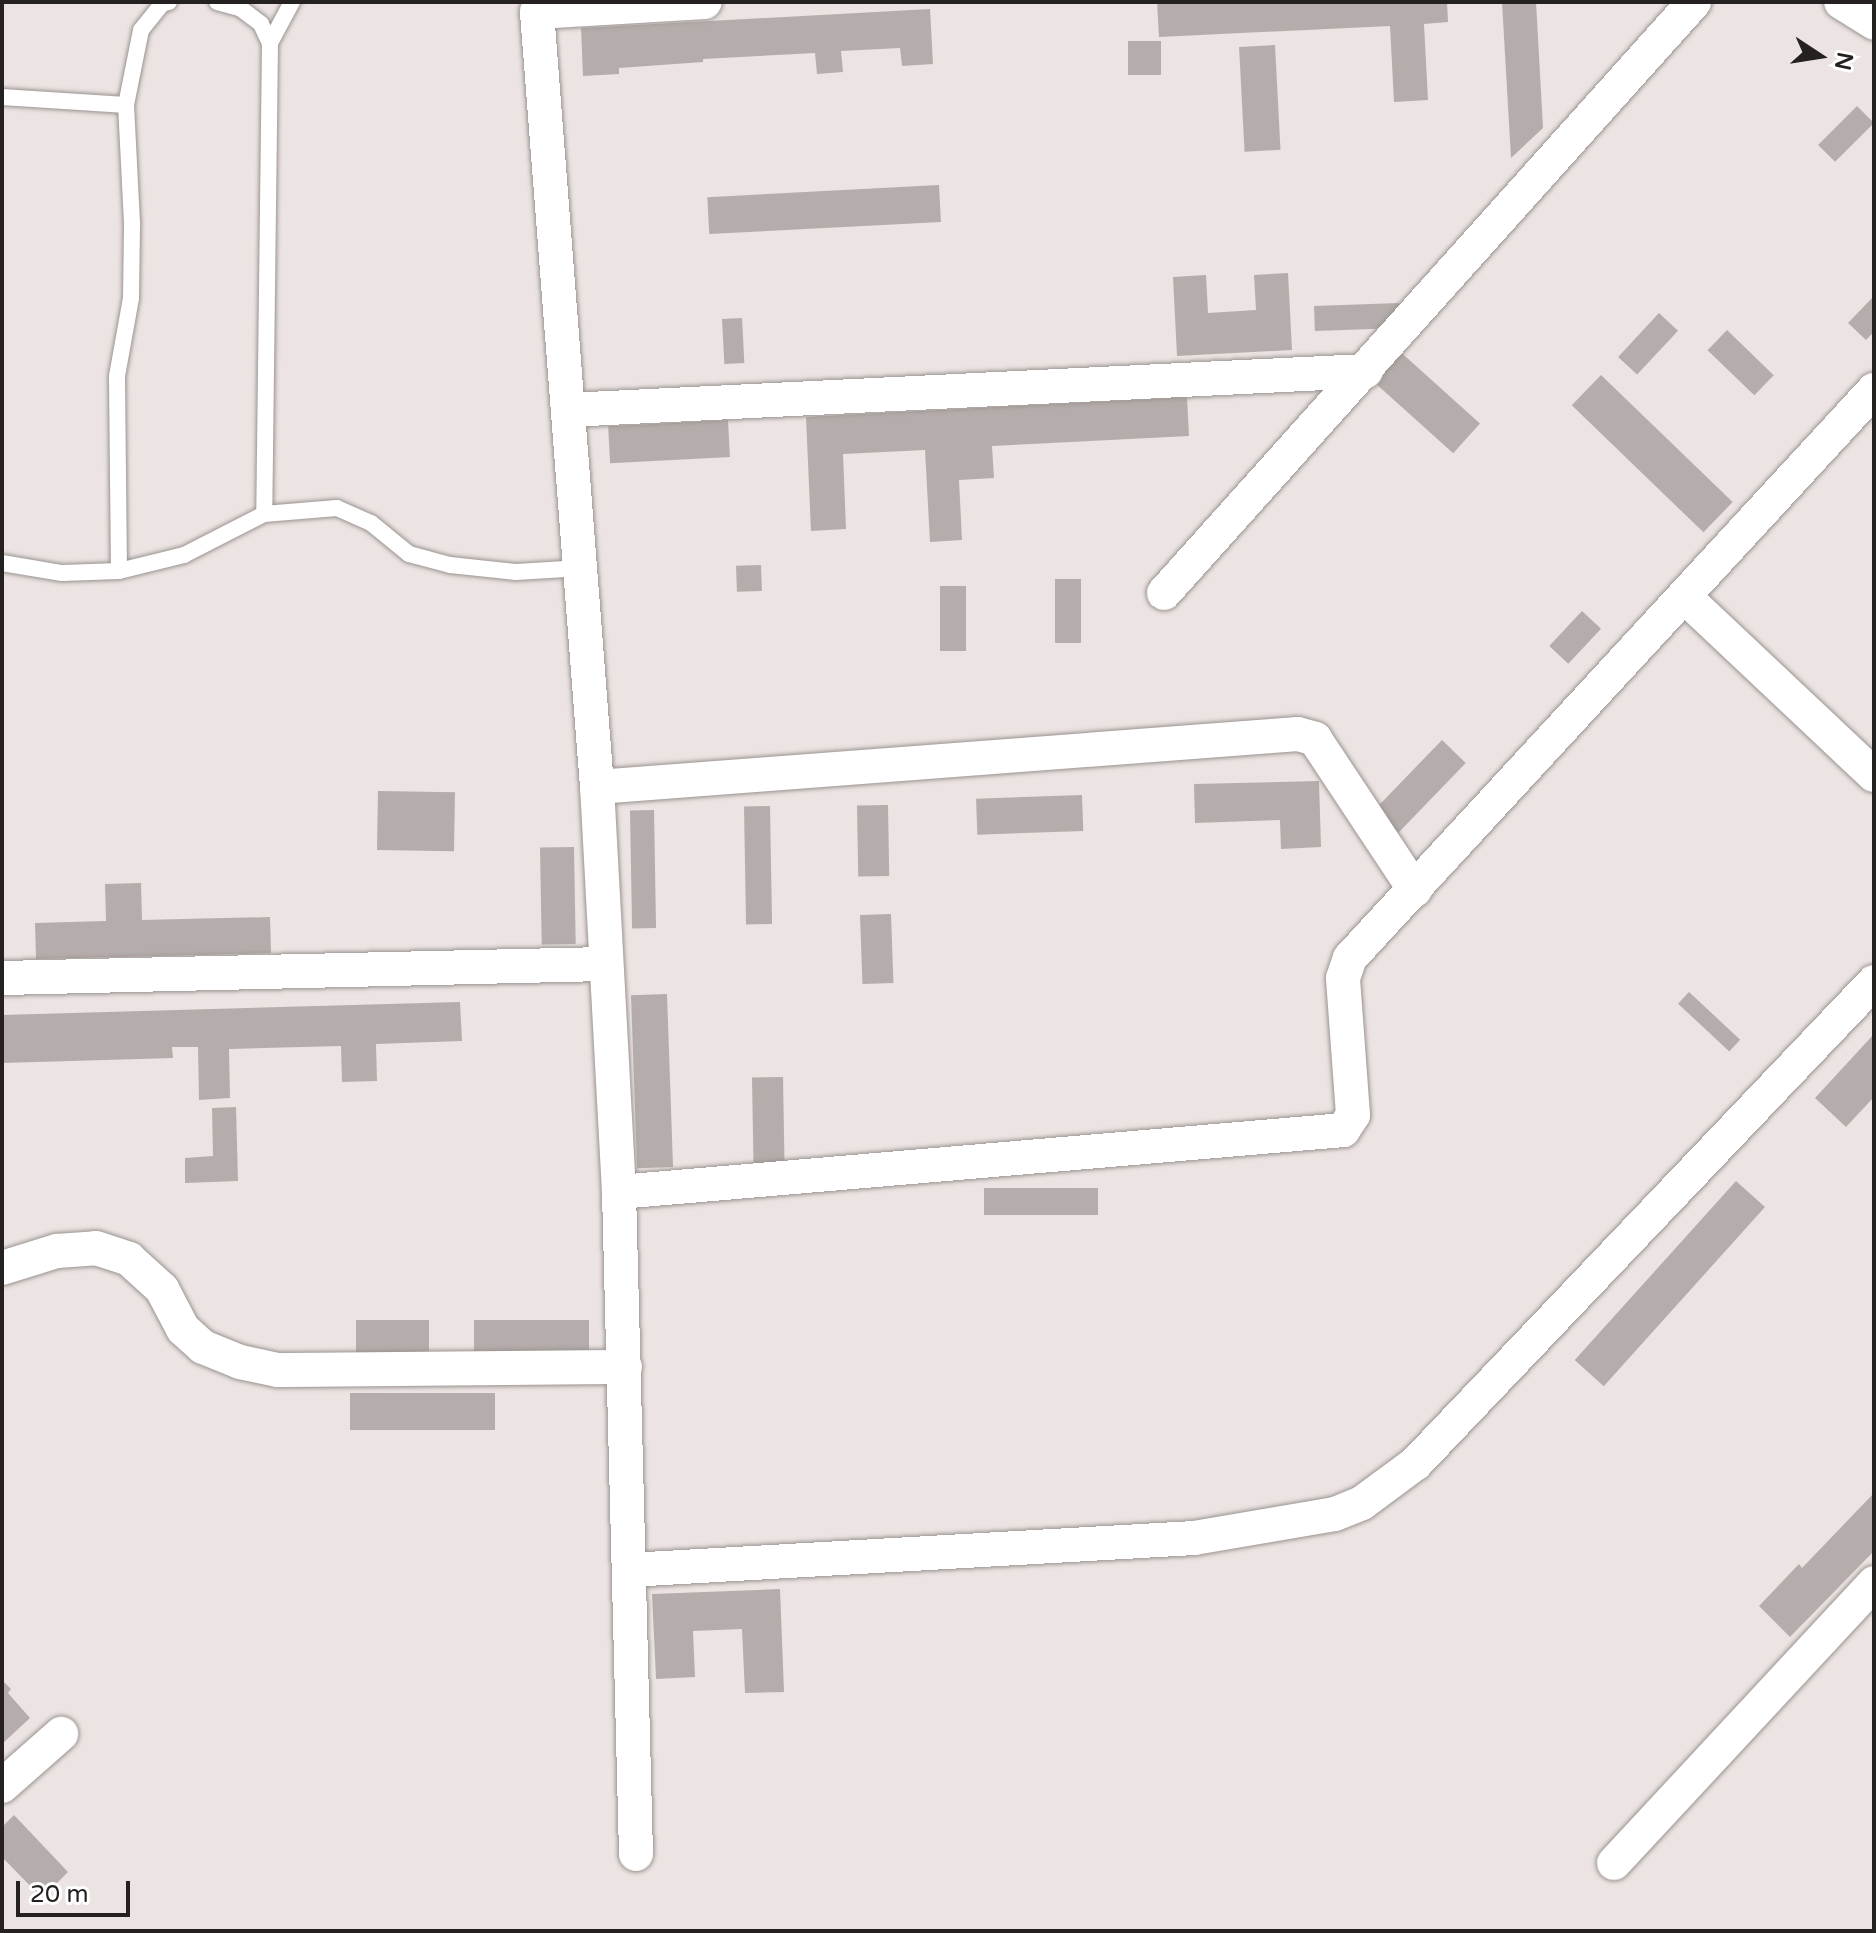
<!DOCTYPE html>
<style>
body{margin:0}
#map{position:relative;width:1876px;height:1933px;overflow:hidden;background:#ece4e2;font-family:"Varela Round",sans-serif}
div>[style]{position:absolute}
.building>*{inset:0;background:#b5adab;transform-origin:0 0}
.roads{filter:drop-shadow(0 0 2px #9a9390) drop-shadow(0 0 2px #9a9390)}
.lane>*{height:16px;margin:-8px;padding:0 8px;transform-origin:8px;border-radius:8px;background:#fff}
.street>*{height:34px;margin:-17px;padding:0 17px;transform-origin:17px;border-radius:17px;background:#fff}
span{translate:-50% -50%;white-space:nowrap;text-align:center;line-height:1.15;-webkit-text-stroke:7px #fff;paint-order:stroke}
.frame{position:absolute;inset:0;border:4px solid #242120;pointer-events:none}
.north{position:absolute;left:1780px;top:16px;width:80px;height:80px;-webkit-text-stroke:6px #fff;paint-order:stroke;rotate:102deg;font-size:22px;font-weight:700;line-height:32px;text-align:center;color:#242120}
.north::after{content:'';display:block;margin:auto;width:28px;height:36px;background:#242120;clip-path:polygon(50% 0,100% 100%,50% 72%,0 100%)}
.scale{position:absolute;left:16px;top:1881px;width:114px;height:36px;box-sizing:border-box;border:4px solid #242120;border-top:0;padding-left:10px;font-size:24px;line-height:28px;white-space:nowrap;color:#242120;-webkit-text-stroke:6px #fff;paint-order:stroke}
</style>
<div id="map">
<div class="building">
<div style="clip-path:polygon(1157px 2px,1447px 2px,1448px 22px,1424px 24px,1428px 100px,1394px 102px,1390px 26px,1159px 37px)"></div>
<div style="clip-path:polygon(1502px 2px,1536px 2px,1543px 128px,1511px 158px)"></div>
<div style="clip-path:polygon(930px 9px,933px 64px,902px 66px,900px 48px,841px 51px,843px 72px,817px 74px,815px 53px,703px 59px,703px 62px,619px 68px,619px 74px,583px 76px,581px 28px)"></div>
<div style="left:1128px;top:41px;width:33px;height:34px"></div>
<div style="left:1275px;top:45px;width:105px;height:36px;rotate:87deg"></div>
<div style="left:1857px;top:106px;width:24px;height:55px;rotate:45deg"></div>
<div style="left:939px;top:185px;width:37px;height:232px;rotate:87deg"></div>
<div style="clip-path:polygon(1288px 273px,1292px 350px,1177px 356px,1173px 277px,1206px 275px,1208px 313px,1256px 310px,1254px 275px)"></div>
<div style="clip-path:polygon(1874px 296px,1874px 332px,1866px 340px,1848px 323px)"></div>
<div style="left:1399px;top:303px;width:25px;height:85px;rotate:88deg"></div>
<div style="left:1659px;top:313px;width:26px;height:60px;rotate:43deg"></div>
<div style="left:742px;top:318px;width:45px;height:20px;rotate:87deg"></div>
<div style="left:1727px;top:330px;width:65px;height:28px;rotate:44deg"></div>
<div style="left:1396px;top:348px;width:113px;height:40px;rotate:42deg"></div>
<div style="left:1601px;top:375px;width:183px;height:42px;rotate:44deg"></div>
<div style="clip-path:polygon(1187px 397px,1189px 436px,992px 446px,994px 478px,959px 480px,962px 540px,930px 542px,925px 450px,843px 454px,846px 529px,811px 531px,806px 417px)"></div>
<div style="left:728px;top:420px;width:37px;height:120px;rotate:87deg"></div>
<div style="left:761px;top:565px;width:26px;height:25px;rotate:88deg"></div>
<div style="left:1055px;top:579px;width:26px;height:64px"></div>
<div style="left:940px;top:586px;width:26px;height:65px"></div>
<div style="left:1582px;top:611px;width:26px;height:48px;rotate:43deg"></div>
<div style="left:1442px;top:740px;width:33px;height:97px;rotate:44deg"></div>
<div style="clip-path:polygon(1319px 781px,1321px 847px,1281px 849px,1280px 820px,1195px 823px,1194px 784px)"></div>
<div style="left:378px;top:791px;width:77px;height:59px;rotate:1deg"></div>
<div style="left:1082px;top:795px;width:36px;height:106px;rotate:88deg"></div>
<div style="left:888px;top:805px;width:71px;height:31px;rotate:89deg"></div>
<div style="left:770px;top:806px;width:118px;height:26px;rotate:89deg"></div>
<div style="left:654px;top:810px;width:118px;height:24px;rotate:89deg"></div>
<div style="left:574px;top:847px;width:97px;height:34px;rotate:89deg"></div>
<div style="clip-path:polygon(141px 883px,142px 920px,270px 917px,271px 953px,36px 959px,35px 923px,106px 921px,105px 884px)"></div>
<div style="left:891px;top:914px;width:69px;height:31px;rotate:88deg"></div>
<div style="left:1689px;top:992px;width:70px;height:16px;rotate:43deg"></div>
<div style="left:667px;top:994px;width:173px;height:36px;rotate:88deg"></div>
<div style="clip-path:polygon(460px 1002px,462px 1041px,376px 1044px,377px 1081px,342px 1082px,341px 1046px,229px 1049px,230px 1098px,199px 1100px,198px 1047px,172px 1047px,173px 1058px,2px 1063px,2px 1015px)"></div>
<div style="clip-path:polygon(1874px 1034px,1874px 1097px,1846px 1127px,1815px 1098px)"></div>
<div style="left:783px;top:1077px;width:87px;height:31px;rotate:89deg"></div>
<div style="clip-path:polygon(236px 1107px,238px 1181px,185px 1183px,185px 1158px,213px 1156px,212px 1108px)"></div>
<div style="left:1736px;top:1181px;width:39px;height:241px;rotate:42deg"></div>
<div style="left:1098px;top:1188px;width:27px;height:114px;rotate:90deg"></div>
<div style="left:356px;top:1320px;width:73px;height:38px"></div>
<div style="left:474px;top:1320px;width:115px;height:38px"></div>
<div style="left:350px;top:1393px;width:145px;height:37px"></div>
<div style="clip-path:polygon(1874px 1493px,1874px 1551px,1790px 1637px,1759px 1606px,1799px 1564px,1802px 1568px)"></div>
<div style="clip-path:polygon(780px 1589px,784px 1692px,745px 1693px,742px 1629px,693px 1631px,695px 1677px,656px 1679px,652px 1594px)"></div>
<div style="clip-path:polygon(2px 1680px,11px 1689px,8px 1693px,30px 1718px,2px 1744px)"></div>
<div style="clip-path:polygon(14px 1815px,68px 1872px,42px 1898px,2px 1857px,2px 1827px)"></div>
</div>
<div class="roads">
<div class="lane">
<div style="left:217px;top:2px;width:24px;rotate:15deg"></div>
<div style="left:240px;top:8px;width:26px;rotate:37deg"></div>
<div style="left:261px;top:24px;width:21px;rotate:65deg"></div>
<div style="left:270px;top:43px;width:471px;rotate:90.7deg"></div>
<div style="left:270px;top:43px;width:47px;rotate:-61.8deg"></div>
<div style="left:2px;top:97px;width:124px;rotate:3.7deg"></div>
<div style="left:2px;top:563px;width:61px;rotate:9.5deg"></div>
<div style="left:62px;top:573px;width:57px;rotate:-2deg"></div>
<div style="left:119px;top:571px;width:67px;rotate:-13.8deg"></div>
<div style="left:184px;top:555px;width:90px;rotate:-27.1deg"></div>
<div style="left:264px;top:514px;width:73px;rotate:-4.7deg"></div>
<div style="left:337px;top:508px;width:37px;rotate:24deg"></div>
<div style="left:371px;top:523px;width:49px;rotate:39.2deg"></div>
<div style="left:409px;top:554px;width:42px;rotate:15deg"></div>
<div style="left:450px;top:565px;width:66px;rotate:6.1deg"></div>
<div style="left:516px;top:572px;width:66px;rotate:-3.5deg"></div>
<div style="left:119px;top:571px;width:195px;rotate:-90.6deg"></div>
<div style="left:117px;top:376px;width:79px;rotate:-79.8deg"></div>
<div style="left:131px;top:298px;width:75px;rotate:-89.2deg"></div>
<div style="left:132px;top:223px;width:118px;rotate:-92.9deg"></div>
<div style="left:126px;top:105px;width:76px;rotate:-78.7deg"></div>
<div style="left:141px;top:30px;width:35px;rotate:-51deg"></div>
<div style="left:163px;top:3px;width:6px;rotate:-9deg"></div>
</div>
<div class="street">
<div style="left:1841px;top:2px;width:39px;rotate:32deg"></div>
<div style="left:568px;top:410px;width:799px;rotate:-2.8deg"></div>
<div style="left:1164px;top:593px;width:794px;rotate:-48.11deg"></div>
<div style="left:1686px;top:598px;width:258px;rotate:43.3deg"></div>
<div style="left:597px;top:787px;width:703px;rotate:-4.32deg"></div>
<div style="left:1298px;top:734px;width:18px;rotate:16deg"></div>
<div style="left:1315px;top:739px;width:181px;rotate:56.5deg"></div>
<div style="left:2px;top:978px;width:603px;rotate:-1.33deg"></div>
<div style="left:619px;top:1192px;width:727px;rotate:-4.89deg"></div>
<div style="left:1343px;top:1130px;width:18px;rotate:-56deg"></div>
<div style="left:1353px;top:1115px;width:137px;rotate:-94.2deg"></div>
<div style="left:1343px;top:978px;width:21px;rotate:-71deg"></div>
<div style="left:1350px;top:958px;width:773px;rotate:-47.31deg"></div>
<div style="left:2px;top:1268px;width:58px;rotate:-17.2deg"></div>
<div style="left:57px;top:1251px;width:39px;rotate:-4deg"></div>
<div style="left:96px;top:1248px;width:35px;rotate:18deg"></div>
<div style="left:129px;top:1259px;width:45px;rotate:42.3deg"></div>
<div style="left:162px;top:1289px;width:45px;rotate:62.3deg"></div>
<div style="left:183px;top:1329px;width:27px;rotate:42deg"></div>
<div style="left:203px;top:1347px;width:40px;rotate:22deg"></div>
<div style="left:240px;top:1362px;width:39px;rotate:12deg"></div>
<div style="left:278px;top:1370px;width:347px;rotate:-0.5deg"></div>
<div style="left:629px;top:1570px;width:566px;rotate:-3.24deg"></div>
<div style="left:1194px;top:1538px;width:143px;rotate:-9.7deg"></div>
<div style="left:1335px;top:1514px;width:29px;rotate:-22deg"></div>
<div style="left:1362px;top:1503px;width:67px;rotate:-36.5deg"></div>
<div style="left:1416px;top:1463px;width:664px;rotate:-46.4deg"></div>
<div style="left:2px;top:1786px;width:79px;rotate:-41.4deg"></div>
<div style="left:636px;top:1854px;width:662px;rotate:-91.47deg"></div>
<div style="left:619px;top:1192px;width:406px;rotate:-93.1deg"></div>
<div style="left:597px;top:787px;width:777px;rotate:-94.43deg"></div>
<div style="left:537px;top:12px;width:168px;rotate:-3.4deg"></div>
<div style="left:1614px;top:1863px;width:382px;rotate:-47.1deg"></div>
</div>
</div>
<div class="frame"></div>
<div class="north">N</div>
<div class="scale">20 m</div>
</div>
